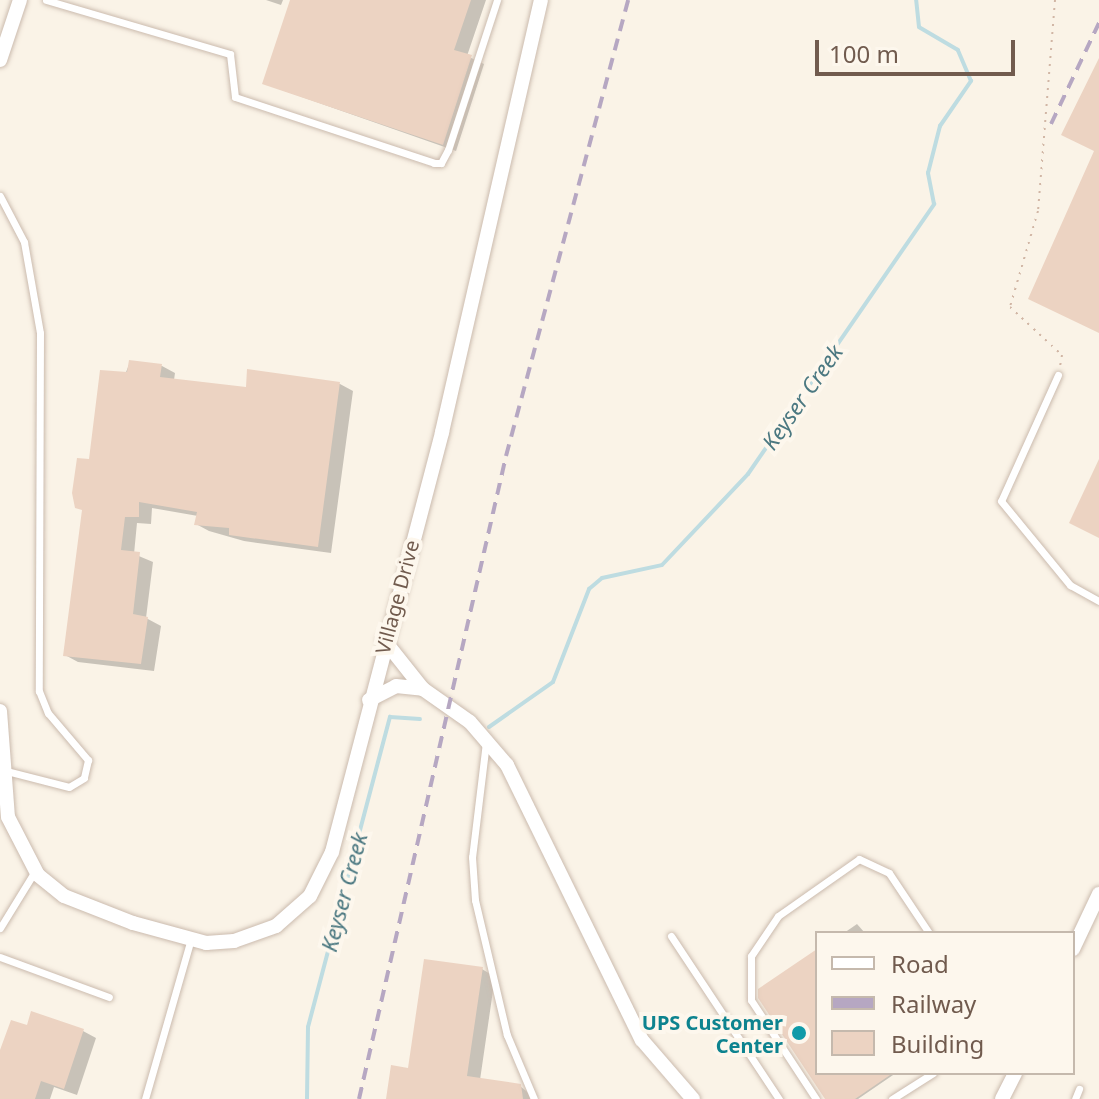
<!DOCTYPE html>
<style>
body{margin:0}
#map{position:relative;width:1099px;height:1099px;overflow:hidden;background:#faf3e7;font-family:"Noto Sans",sans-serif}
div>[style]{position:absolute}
.shadow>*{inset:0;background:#0003}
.stream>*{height:4px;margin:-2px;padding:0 2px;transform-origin:2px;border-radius:2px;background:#bedce1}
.building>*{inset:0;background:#ecd3c2}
.path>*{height:2px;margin-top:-1px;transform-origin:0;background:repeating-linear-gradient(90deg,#d1b6a5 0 2px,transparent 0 8px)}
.roads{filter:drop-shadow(0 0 2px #cbbbae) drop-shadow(0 0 2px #cbbbae)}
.service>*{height:7px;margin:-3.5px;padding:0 3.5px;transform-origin:3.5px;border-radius:3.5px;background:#fff}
.minor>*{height:14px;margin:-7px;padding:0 7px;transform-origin:7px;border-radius:7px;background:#fff}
.rail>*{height:4px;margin-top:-2px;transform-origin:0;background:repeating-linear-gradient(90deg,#b6a7c2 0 12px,transparent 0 20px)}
.dots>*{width:22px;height:22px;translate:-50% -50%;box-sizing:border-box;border:4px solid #fdf7ed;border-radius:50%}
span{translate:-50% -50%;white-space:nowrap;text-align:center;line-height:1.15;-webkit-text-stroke:8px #fdf7ed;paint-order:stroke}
.street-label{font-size:20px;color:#715b4e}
.culture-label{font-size:20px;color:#0d838f;font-weight:700}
.right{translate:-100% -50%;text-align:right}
.water-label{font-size:22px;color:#4b7881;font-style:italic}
.legend{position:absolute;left:815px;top:931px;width:260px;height:144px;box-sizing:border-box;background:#fdf7ed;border:2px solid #c5b9ad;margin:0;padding:10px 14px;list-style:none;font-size:24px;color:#715b4e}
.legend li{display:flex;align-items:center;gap:16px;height:40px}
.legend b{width:40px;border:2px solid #c5b9ad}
.scale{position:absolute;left:815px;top:40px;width:200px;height:36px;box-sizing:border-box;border:4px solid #715b4e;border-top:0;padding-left:10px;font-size:24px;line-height:28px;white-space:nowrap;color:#715b4e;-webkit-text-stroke:6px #fdf7ed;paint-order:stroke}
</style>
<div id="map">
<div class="shadow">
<div style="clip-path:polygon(266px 0,283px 0,281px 5px)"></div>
<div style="clip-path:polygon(292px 0,486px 0,467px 56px,484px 64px,456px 151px,265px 84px)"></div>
<div style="clip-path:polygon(130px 362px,162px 366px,175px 373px,174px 380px,247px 389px,340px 384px,353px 391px,331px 553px,244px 541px,209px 531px,196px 524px,198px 516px,152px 508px,151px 524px,137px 523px,134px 554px,153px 562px,146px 618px,161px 626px,154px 671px,78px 662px,65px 655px,91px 461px)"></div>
<div style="clip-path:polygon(857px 924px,865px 933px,844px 933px)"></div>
<div style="clip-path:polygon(817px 951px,817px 1073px,896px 1073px,858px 1099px,828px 1099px,760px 997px)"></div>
<div style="clip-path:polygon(482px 969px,495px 977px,480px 1080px,520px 1086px,536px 1099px,388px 1099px)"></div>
<div style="clip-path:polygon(28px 1028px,83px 1031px,96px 1038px,77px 1095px,54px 1087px,50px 1099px,0 1099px,0 1057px)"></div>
</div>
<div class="stream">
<div style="left:489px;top:727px;width:78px;rotate:-35.1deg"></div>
<div style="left:553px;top:682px;width:100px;rotate:-68.8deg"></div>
<div style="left:589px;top:589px;width:17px;rotate:-40deg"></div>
<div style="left:602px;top:578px;width:61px;rotate:-12.2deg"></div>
<div style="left:662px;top:565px;width:125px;rotate:-46.6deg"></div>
<div style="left:748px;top:474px;width:328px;rotate:-55.4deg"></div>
<div style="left:934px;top:204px;width:32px;rotate:-101deg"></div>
<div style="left:928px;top:173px;width:49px;rotate:-75.7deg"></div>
<div style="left:940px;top:126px;width:55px;rotate:-55.4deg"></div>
<div style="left:971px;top:81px;width:34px;rotate:-113deg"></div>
<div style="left:958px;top:50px;width:45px;rotate:-149.5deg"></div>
<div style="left:919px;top:27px;width:27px;rotate:-96deg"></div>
<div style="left:307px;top:1099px;width:72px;rotate:-89.2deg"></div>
<div style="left:308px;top:1027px;width:321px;rotate:-75.2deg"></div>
<div style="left:390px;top:717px;width:30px;rotate:4deg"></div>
</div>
<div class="building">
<div style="clip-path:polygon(290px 0,471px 0,454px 50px,472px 55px,443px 145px,262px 84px)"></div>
<div style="clip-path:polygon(1099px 58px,1099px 333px,1028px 299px,1094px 151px,1061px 135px)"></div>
<div style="clip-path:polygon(129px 360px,162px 364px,160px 377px,246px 387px,247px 369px,340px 382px,318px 547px,229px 535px,229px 528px,194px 525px,197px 512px,139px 502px,139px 517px,125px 517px,121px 550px,140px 552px,133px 614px,148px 617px,141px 664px,63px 656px,82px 510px,75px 508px,72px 493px,77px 458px,89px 459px,100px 370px,127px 372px)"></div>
<div style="clip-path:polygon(1099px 459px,1099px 538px,1069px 523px)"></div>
<div style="clip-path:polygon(817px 949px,817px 1073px,893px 1073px,855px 1099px,825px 1099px,758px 998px,758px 989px)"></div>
<div style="clip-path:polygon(424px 959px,483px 967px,467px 1076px,521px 1084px,523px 1099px,386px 1099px,391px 1065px,408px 1068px)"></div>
<div style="clip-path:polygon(31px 1011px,84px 1029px,64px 1089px,41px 1081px,35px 1099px,0 1099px,0 1050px,11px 1020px,27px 1025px)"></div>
</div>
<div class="path">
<div style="left:1055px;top:0;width:212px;rotate:94.6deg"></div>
<div style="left:1038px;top:211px;width:100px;rotate:106.3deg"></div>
<div style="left:1010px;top:307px;width:71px;rotate:42.7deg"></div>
<div style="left:1062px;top:355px;width:11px;rotate:100deg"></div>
</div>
<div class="roads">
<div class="service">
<div style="left:46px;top:0;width:192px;rotate:16.4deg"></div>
<div style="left:230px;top:54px;width:43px;rotate:83.4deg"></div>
<div style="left:235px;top:97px;width:210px;rotate:18.3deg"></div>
<div style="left:434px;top:163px;width:7px"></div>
<div style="left:441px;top:163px;width:15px;rotate:-62deg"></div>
<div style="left:448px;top:150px;width:158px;rotate:-71.9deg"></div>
<div style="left:0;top:196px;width:52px;rotate:62.4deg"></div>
<div style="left:24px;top:242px;width:92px;rotate:80deg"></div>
<div style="left:40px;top:333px;width:358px;rotate:90.2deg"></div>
<div style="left:39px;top:691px;width:24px;rotate:68deg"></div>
<div style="left:48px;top:713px;width:62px;rotate:49.6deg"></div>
<div style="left:88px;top:760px;width:18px;rotate:103deg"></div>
<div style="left:84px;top:778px;width:17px;rotate:149deg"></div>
<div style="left:69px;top:787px;width:65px;rotate:-165.7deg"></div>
<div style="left:1058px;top:375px;width:138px;rotate:114.3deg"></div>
<div style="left:1001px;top:501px;width:109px;rotate:50.6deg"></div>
<div style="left:1070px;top:585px;width:33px;rotate:29deg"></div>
<div style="left:486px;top:742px;width:116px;rotate:96.9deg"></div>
<div style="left:472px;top:857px;width:43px;rotate:86deg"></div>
<div style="left:475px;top:900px;width:139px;rotate:76.7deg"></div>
<div style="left:507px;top:1035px;width:69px;rotate:67.1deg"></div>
<div style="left:0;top:928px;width:67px;rotate:-58.4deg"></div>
<div style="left:671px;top:936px;width:196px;rotate:56.5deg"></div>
<div style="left:0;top:957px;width:116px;rotate:20.2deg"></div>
<div style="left:145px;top:1099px;width:166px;rotate:-74deg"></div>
<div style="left:816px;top:1099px;width:118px;rotate:-123.3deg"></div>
<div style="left:751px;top:1000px;width:44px;rotate:-90deg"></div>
<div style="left:751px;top:956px;width:48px;rotate:-56deg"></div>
<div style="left:778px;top:916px;width:99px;rotate:-35.1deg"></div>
<div style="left:859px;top:859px;width:33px;rotate:25deg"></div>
<div style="left:889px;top:873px;width:72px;rotate:56.3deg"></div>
<div style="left:892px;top:1099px;width:49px;rotate:-32.4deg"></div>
<div style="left:1075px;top:1099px;width:11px;rotate:-68deg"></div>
</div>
<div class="minor">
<div style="left:0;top:60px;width:63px;rotate:-71.6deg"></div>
<div style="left:384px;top:640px;width:63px;rotate:51.5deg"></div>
<div style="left:423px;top:689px;width:57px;rotate:35.1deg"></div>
<div style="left:470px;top:722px;width:57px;rotate:49.3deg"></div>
<div style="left:507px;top:765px;width:306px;rotate:63.9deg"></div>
<div style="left:642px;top:1040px;width:78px;rotate:49.2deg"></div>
<div style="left:369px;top:700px;width:30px;rotate:-27deg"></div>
<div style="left:396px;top:686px;width:27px;rotate:6deg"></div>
<div style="left:0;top:711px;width:106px;rotate:85.7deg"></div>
<div style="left:8px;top:817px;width:65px;rotate:62.7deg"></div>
<div style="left:38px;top:875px;width:33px;rotate:39deg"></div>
<div style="left:64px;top:896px;width:74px;rotate:21.4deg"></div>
<div style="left:133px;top:923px;width:76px;rotate:15.3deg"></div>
<div style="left:206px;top:943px;width:28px;rotate:-4deg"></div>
<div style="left:234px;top:941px;width:45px;rotate:-19.7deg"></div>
<div style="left:276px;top:926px;width:45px;rotate:-41.4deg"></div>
<div style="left:310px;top:896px;width:49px;rotate:-63.4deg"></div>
<div style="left:332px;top:852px;width:434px;rotate:-75.3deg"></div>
<div style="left:442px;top:432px;width:443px;rotate:-77.1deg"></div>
<div style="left:1073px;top:949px;width:61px;rotate:-64.7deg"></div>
<div style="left:1002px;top:1099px;width:29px;rotate:-63deg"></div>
</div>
</div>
<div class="rail">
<div style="left:1051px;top:124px;width:112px;rotate:-64.6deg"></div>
<div style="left:359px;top:1099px;width:660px;rotate:-77.12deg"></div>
<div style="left:506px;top:456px;width:472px;rotate:-75deg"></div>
</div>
<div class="dots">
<div style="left:799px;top:1033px;background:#0f9aa8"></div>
</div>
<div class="street-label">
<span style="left:397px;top:597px;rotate:-75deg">Village Drive</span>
</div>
<div class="culture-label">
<span class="right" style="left:783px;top:1034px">UPS Customer<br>Center</span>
</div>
<div class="water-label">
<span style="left:802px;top:397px;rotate:-55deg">Keyser Creek</span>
<span style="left:344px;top:892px;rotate:-75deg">Keyser Creek</span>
</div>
<ul class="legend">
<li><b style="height:10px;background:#fff"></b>Road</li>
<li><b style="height:10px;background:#b6a7c2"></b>Railway</li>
<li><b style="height:22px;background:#ecd3c2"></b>Building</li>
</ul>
<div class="scale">100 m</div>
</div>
